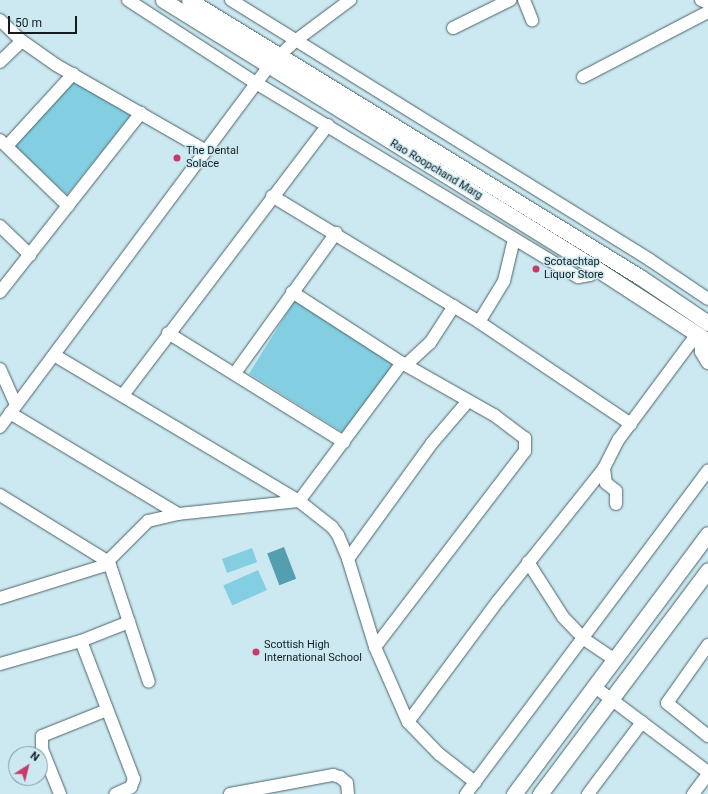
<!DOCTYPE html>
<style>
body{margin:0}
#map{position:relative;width:708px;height:794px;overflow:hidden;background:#cce8f0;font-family:Roboto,sans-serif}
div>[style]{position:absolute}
.green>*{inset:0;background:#83cee1;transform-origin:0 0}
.water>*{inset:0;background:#539eb0;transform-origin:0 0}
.roads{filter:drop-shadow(0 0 1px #4a6369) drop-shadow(0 0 1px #4a6369)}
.minor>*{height:12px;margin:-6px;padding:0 6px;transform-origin:6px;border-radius:6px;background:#fff}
.major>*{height:15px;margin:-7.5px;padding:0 7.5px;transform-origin:7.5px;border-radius:7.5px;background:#fff}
.dots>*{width:11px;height:11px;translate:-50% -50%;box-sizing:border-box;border:2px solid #cce8f0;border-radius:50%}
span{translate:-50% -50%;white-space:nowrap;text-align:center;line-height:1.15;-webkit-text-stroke:3px #cce8f0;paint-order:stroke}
.poi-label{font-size:11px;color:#131d20}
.left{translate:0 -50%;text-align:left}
.street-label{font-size:11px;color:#131d20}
.north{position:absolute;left:8px;top:746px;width:40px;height:40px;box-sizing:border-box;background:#cce8f0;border:1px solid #82979d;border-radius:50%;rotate:36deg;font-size:11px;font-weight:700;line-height:16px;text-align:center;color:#131d20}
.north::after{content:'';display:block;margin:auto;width:14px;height:18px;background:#c83b68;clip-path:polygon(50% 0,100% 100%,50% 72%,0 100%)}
.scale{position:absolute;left:8px;top:16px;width:69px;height:18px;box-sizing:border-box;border:2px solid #131d20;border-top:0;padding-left:5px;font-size:12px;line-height:14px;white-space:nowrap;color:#131d20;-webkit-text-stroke:3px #cce8f0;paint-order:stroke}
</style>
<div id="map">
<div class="green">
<div style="clip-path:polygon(73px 82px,131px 115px,67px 195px,15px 146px)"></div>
<div style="left:295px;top:300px;width:117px;height:87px;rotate:32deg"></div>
<div style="left:252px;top:548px;width:15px;height:32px;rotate:70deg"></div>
<div style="left:258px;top:570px;width:22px;height:38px;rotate:66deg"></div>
</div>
<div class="water">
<div style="left:284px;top:547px;width:34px;height:18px;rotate:69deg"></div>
</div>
<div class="roads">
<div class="minor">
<div style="left:128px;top:0;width:153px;rotate:33deg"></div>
<div style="left:256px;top:83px;width:376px;rotate:31.1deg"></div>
<div style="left:578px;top:277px;width:12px;rotate:-9deg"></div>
<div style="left:590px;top:275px;width:9px;rotate:-41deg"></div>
<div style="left:231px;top:0;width:493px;rotate:31.8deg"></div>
<div style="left:650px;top:260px;width:70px;rotate:33.9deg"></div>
<div style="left:524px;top:0;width:22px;rotate:68deg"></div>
<div style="left:701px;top:0;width:8px;rotate:23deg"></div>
<div style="left:0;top:20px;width:30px;rotate:44deg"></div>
<div style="left:22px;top:41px;width:42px;rotate:35.2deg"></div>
<div style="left:56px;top:65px;width:173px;rotate:29.8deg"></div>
<div style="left:453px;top:28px;width:64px;rotate:-26.2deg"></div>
<div style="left:0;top:62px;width:30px;rotate:-44deg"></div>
<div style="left:583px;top:77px;width:141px;rotate:-27.5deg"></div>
<div style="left:0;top:140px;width:95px;rotate:44.1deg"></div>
<div style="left:7px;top:146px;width:98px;rotate:-47.5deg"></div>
<div style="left:272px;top:196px;width:242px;rotate:31.3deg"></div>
<div style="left:479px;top:322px;width:183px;rotate:33.9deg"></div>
<div style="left:0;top:226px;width:42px;rotate:44deg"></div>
<div style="left:0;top:292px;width:228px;rotate:-51.8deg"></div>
<div style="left:292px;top:292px;width:131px;rotate:32.8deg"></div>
<div style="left:402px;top:363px;width:106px;rotate:29.5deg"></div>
<div style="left:494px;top:415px;width:39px;rotate:37deg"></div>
<div style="left:525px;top:438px;width:13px;rotate:90deg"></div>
<div style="left:525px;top:451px;width:247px;rotate:127.4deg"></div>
<div style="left:479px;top:322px;width:48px;rotate:-58.6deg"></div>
<div style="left:504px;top:281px;width:43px;rotate:-76.6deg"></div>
<div style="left:168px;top:333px;width:207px;rotate:31.8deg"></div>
<div style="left:54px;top:355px;width:285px;rotate:30.8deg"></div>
<div style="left:299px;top:501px;width:42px;rotate:38.2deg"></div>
<div style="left:332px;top:527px;width:10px;rotate:53deg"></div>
<div style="left:338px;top:535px;width:26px;rotate:67deg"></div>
<div style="left:348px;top:559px;width:92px;rotate:72.9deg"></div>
<div style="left:375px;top:647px;width:82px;rotate:66.3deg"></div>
<div style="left:408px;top:722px;width:45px;rotate:45.9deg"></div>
<div style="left:439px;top:754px;width:46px;rotate:37.9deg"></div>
<div style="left:406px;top:365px;width:33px;rotate:-43deg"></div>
<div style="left:430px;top:343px;width:44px;rotate:-57deg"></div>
<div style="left:0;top:369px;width:39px;rotate:66deg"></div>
<div style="left:235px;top:373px;width:173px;rotate:-54.2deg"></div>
<div style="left:123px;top:395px;width:339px;rotate:-52.8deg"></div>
<div style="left:10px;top:413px;width:196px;rotate:31deg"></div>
<div style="left:0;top:427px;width:449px;rotate:-53.3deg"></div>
<div style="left:268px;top:67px;width:37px;rotate:-44deg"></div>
<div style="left:295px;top:41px;width:69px;rotate:-36.7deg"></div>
<div style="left:0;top:495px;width:128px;rotate:31.6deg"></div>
<div style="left:109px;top:562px;width:126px;rotate:71.6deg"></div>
<div style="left:616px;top:504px;width:13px;rotate:-90deg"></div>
<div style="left:616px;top:491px;width:13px;rotate:-141deg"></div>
<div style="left:606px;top:483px;width:15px;rotate:-98deg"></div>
<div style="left:604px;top:468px;width:33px;rotate:-63deg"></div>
<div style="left:619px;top:439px;width:131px;rotate:-53.4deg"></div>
<div style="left:348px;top:559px;width:143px;rotate:-54.1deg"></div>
<div style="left:432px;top:443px;width:55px;rotate:-49.4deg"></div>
<div style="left:528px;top:562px;width:65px;rotate:57.5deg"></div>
<div style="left:563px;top:617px;width:30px;rotate:46deg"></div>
<div style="left:584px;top:639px;width:37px;rotate:34deg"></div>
<div style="left:0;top:598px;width:108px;rotate:-17.3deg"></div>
<div style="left:103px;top:566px;width:64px;rotate:-45deg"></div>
<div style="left:148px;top:521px;width:31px;rotate:-13deg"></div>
<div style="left:178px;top:514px;width:122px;rotate:-6.1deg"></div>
<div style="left:299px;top:501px;width:172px;rotate:-53.3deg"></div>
<div style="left:81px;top:641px;width:148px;rotate:69deg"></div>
<div style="left:134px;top:779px;width:9px;rotate:111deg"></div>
<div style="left:131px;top:787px;width:17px;rotate:156deg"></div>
<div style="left:708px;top:645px;width:71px;rotate:125.3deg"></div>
<div style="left:667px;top:703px;width:53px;rotate:38.8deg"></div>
<div style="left:0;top:664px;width:84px;rotate:-15.9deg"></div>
<div style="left:81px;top:641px;width:52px;rotate:-21.6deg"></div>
<div style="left:595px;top:687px;width:141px;rotate:37deg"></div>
<div style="left:408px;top:722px;width:151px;rotate:-53.4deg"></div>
<div style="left:498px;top:601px;width:170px;rotate:-51.4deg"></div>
<div style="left:60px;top:794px;width:48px;rotate:-111.8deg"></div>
<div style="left:42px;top:749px;width:13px;rotate:-90deg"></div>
<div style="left:42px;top:736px;width:70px;rotate:-21.8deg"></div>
<div style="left:230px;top:794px;width:105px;rotate:-10.5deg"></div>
<div style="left:333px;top:775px;width:7px;rotate:16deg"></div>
<div style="left:340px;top:777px;width:9px;rotate:41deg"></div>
<div style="left:347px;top:783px;width:11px;rotate:85deg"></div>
<div style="left:466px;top:794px;width:404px;rotate:-53.2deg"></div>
<div style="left:588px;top:794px;width:90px;rotate:-53.1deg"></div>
<div style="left:693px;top:794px;width:25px;rotate:-53deg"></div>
</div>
<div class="major">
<div style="left:163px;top:0;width:511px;rotate:31.79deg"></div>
<div style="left:597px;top:269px;width:132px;rotate:33deg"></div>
<div style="left:189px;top:0;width:529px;rotate:31.56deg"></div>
<div style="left:640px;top:277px;width:82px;rotate:34.1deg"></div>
<div style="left:701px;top:337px;width:14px;rotate:86deg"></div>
<div style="left:702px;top:351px;width:12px;rotate:59deg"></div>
<div style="left:514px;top:794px;width:324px;rotate:-53.3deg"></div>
<div style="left:540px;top:794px;width:280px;rotate:-53.1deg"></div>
</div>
</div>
<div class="dots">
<div style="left:177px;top:158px;background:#c83b68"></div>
<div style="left:536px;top:269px;background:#c83b68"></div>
<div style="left:256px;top:652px;background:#c83b68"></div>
</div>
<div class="poi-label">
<span class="left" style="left:186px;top:158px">The Dental<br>Solace</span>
<span class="left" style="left:544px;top:269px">Scotachtap<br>Liquor Store</span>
<span class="left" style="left:264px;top:652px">Scottish High<br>International School</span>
</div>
<div class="street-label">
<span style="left:436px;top:170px;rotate:31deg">Rao Roopchand Marg</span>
</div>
<div class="north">N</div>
<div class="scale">50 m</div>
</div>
